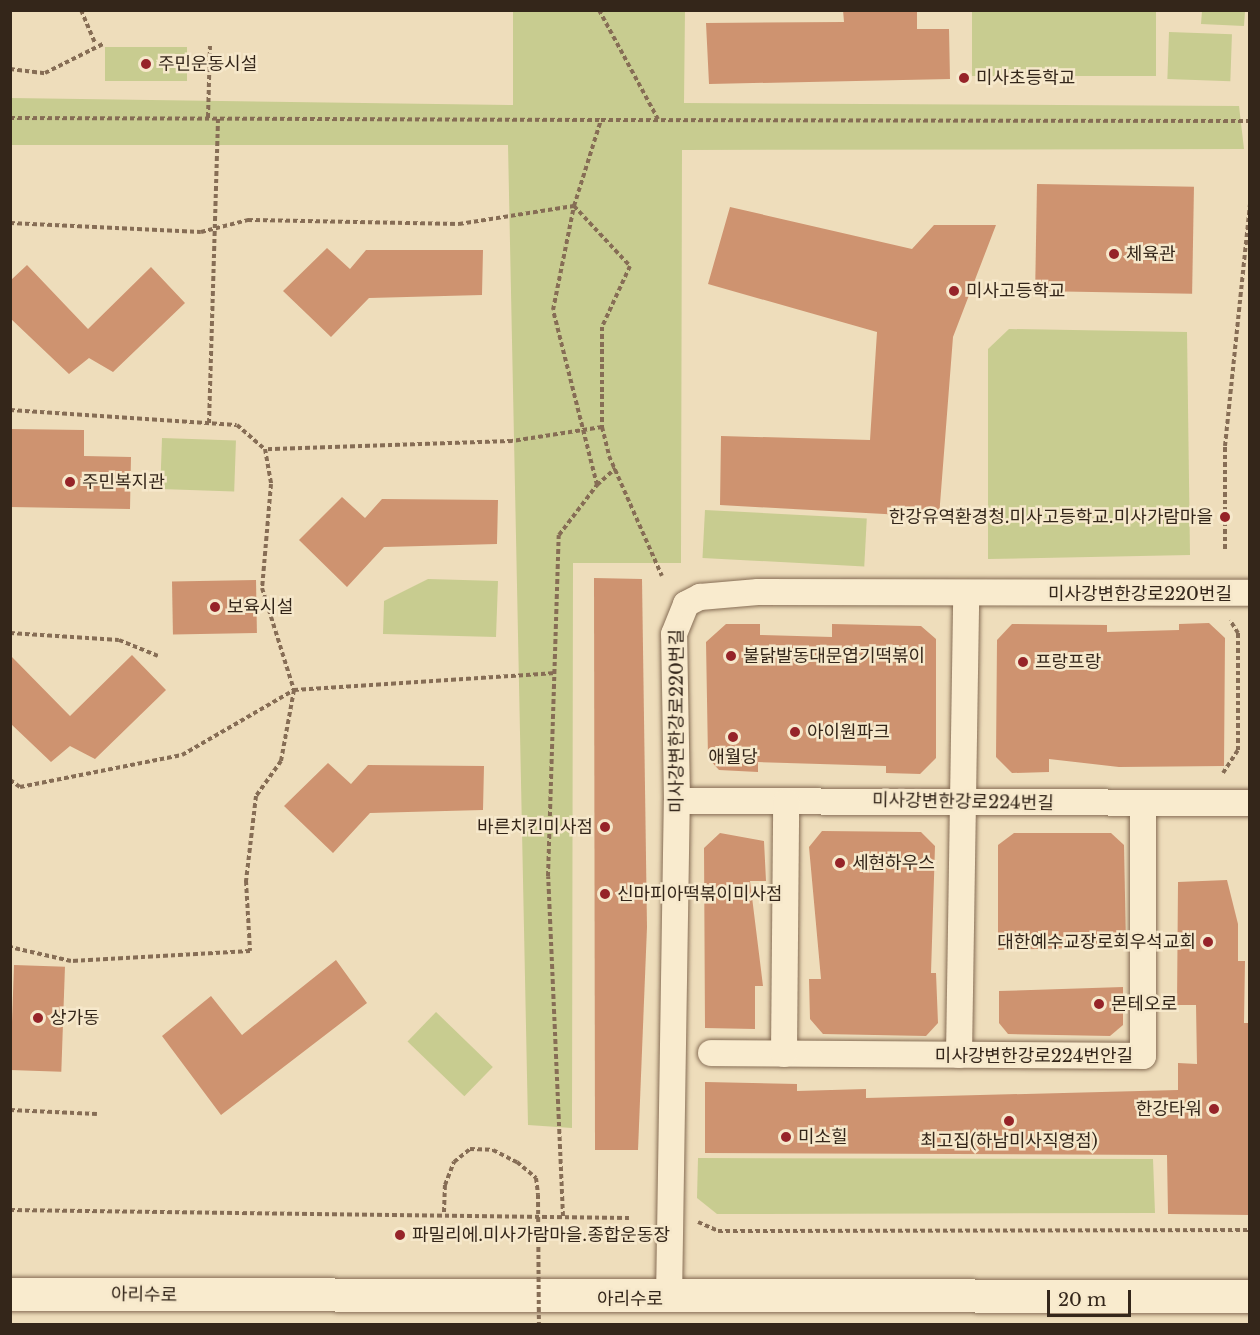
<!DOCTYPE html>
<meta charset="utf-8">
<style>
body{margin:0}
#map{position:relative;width:1260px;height:1335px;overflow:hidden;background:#edb;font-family:"Libre Baskerville","Noto Sans KR",serif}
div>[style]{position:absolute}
.green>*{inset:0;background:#c8cc90;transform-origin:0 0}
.building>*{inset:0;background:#ce9370;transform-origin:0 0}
.path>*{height:4px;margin-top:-2px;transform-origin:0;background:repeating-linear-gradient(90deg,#866d55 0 4.5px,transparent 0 7.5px)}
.roads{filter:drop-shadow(0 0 2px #866d55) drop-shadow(0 0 2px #866d55)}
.street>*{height:26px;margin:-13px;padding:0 13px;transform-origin:13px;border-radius:13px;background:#f9ebce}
.secondary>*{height:33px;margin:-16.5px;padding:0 16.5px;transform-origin:16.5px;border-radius:16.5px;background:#f9ebce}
.path-bridge>*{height:4px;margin-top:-2px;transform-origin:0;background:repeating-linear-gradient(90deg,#866d55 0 4.5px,transparent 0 7.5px)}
.dots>*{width:16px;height:16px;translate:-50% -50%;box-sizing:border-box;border:3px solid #f6e8cb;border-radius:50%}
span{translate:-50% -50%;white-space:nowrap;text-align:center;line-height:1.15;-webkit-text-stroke:5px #f6e8cb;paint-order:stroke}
.poi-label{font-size:18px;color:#34261a}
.left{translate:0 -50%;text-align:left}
.right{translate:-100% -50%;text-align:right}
.street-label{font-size:18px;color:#34261a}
.frame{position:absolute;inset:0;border:12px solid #34261a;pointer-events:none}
.scale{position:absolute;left:1047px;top:1290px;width:84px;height:27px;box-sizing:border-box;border:3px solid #34261a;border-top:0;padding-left:8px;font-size:18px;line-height:21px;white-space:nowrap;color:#34261a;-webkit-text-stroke:4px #f6e8cb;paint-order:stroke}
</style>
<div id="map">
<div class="green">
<div style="clip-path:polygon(685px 10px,684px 103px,1239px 106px,1244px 149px,682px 150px,681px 563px,573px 563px,572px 1128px,528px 1125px,508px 145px,11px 145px,11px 98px,513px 105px,513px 11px)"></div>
<div style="left:972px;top:11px;width:184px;height:65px"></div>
<div style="clip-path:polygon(1202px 11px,1245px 11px,1244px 26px,1201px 24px)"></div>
<div style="left:1169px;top:32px;width:63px;height:47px;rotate:2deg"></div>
<div style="left:105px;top:47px;width:82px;height:34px"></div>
<div style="clip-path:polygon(1009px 329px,1187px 332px,1190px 555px,988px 559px,988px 349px)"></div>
<div style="left:162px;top:438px;width:74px;height:51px;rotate:2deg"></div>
<div style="left:705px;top:510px;width:162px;height:48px;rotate:3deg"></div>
<div style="clip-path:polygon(428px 579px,498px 581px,496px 637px,383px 634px,384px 601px)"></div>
<div style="left:436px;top:1012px;width:79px;height:41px;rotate:44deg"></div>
<div style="clip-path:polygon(698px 1158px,1153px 1159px,1155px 1213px,717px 1214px,697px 1198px)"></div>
</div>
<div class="building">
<div style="clip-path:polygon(843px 10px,917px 10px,917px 29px,949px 29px,950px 79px,709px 84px,706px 23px,844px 22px)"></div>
<div style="left:1037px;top:184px;width:157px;height:107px;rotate:1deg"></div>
<div style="clip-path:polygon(730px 207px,912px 249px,934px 225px,996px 225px,953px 337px,939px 517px,720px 505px,721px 436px,870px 440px,877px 332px,708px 284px)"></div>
<div style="clip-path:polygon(327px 248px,350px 269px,366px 250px,483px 250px,482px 295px,369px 298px,331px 337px,283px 291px)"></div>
<div style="clip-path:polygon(27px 265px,88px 329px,151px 267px,185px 303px,113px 372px,89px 358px,69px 374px,10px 318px,10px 281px)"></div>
<div style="clip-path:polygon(10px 429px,84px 430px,84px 456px,131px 457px,130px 509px,10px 507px)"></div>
<div style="clip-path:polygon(342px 497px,365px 518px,382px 499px,498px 500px,497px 544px,384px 547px,347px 587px,299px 540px)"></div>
<div style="clip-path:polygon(594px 578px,642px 579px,647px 927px,638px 1150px,595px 1150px)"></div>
<div style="left:256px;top:580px;width:53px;height:84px;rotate:89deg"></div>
<div style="clip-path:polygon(1209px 623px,1225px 638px,1224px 766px,1119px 767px,1049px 759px,1049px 772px,1012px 773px,996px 757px,997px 640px,1012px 624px,1107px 625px,1107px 632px,1179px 630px,1179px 624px)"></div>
<div style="clip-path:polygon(726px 624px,760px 624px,760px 635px,832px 637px,832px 624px,921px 626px,936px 639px,936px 758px,920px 774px,886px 773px,886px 766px,758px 762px,758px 772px,719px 770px,708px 758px,706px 642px)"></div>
<div style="clip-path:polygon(10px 655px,70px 716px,132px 655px,166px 690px,95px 759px,70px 746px,51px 762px,10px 723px)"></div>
<div style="clip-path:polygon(328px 763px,351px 784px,368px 765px,484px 766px,483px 810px,370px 813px,333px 853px,284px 806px)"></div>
<div style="clip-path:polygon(822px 831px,921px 832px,935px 846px,931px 973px,936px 973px,938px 1023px,926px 1036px,823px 1034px,810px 1019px,809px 979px,821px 979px,809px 847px)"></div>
<div style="clip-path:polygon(720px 833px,764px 841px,766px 881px,750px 881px,763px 986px,755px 986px,755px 1029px,705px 1028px,704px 848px)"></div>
<div style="clip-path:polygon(1014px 833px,1111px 833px,1124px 845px,1126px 947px,998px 950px,998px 845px)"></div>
<div style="clip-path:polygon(1227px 880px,1238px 924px,1238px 961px,1245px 961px,1244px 1023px,1250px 1023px,1250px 1215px,1168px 1214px,1167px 1155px,705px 1153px,705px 1082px,797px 1084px,797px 1091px,866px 1089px,866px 1098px,1178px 1090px,1178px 1063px,1197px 1064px,1196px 1005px,1177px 1005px,1178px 882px)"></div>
<div style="clip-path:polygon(336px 960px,367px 1003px,221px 1115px,162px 1036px,211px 996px,242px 1035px)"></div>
<div style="left:14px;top:965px;width:51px;height:105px;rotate:2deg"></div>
<div style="clip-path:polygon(1123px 987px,1123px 1025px,1110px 1036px,1008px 1034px,999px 1023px,999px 991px)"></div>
</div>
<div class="path">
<div style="left:81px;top:10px;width:36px;rotate:67deg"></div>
<div style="left:599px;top:10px;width:124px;rotate:61.6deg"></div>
<div style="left:10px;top:69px;width:35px;rotate:7deg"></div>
<div style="left:45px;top:73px;width:65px;rotate:-26.6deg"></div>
<div style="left:208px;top:117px;width:71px;rotate:-88.4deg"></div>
<div style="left:10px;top:118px;width:591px;rotate:0.19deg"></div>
<div style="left:10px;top:223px;width:191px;rotate:2.7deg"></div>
<div style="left:201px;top:232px;width:49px;rotate:-14.3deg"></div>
<div style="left:248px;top:220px;width:211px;rotate:1.1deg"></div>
<div style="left:459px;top:224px;width:116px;rotate:-8.9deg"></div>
<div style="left:574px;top:206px;width:82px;rotate:47deg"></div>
<div style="left:630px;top:266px;width:67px;rotate:114.7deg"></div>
<div style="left:602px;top:327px;width:100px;rotate:90deg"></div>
<div style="left:602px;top:427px;width:91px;rotate:171.2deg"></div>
<div style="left:512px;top:441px;width:247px;rotate:178.1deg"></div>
<div style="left:10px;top:410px;width:227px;rotate:3.8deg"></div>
<div style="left:237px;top:425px;width:37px;rotate:41deg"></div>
<div style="left:265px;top:449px;width:36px;rotate:80deg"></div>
<div style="left:271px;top:484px;width:104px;rotate:94.9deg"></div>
<div style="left:262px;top:588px;width:107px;rotate:72.6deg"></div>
<div style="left:294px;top:690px;width:72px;rotate:100.4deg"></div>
<div style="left:281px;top:761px;width:43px;rotate:125.5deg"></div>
<div style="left:256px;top:796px;width:86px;rotate:96.7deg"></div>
<div style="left:246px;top:881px;width:70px;rotate:86.7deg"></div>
<div style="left:250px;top:951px;width:179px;rotate:176.8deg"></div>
<div style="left:71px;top:961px;width:63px;rotate:-167.1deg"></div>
<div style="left:209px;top:423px;width:305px;rotate:-88.3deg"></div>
<div style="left:602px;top:427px;width:30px;rotate:76deg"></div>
<div style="left:609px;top:456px;width:131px;rotate:66.2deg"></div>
<div style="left:597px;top:485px;width:25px;rotate:-42deg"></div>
<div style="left:1225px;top:549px;width:103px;rotate:-90deg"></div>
<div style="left:1225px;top:446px;width:244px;rotate:-84.1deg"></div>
<div style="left:10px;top:633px;width:109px;rotate:3.7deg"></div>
<div style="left:119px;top:640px;width:42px;rotate:22.3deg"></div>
<div style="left:1223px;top:773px;width:27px;rotate:-57deg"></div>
<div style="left:1238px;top:750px;width:117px;rotate:-90deg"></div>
<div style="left:1238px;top:633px;width:15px;rotate:-122deg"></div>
<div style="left:10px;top:780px;width:12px;rotate:35deg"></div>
<div style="left:20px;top:787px;width:165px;rotate:-11.2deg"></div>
<div style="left:182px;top:755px;width:129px;rotate:-30.1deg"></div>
<div style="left:294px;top:690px;width:262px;rotate:-3.7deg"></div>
<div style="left:10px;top:1110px;width:87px;rotate:2.6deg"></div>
<div style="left:10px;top:1210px;width:619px;rotate:0.74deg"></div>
<div style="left:444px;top:1212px;width:27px;rotate:-88deg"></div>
<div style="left:445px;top:1185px;width:25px;rotate:-69deg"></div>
<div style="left:454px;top:1162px;width:21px;rotate:-39deg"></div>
<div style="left:470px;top:1149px;width:23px;rotate:2deg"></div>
<div style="left:493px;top:1150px;width:27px;rotate:27deg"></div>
<div style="left:517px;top:1162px;width:25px;rotate:40deg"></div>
<div style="left:536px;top:1178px;width:17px;rotate:83deg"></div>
<div style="left:563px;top:1216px;width:340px;rotate:-92.5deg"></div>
<div style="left:548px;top:876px;width:341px;rotate:-88.2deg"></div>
<div style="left:559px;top:535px;width:63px;rotate:-52.8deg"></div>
<div style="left:597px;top:485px;width:180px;rotate:-104.1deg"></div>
<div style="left:553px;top:310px;width:106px;rotate:-78.6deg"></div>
<div style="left:574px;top:206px;width:90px;rotate:-72.6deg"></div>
<div style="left:601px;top:120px;width:649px;rotate:0.09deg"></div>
<div style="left:698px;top:1222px;width:22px;rotate:24deg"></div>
<div style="left:718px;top:1231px;width:532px;rotate:-0.11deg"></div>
</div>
<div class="roads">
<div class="street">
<div style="left:677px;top:801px;width:573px;rotate:0.2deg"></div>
<div style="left:711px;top:1053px;width:432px;rotate:0.4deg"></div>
<div style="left:1143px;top:1056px;width:251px;rotate:-90deg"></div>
<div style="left:784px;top:1054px;width:252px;rotate:-89.5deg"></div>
<div style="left:959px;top:1055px;width:459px;rotate:-89.1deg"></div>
<div style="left:669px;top:1299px;width:498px;rotate:-89.1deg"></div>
<div style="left:677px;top:801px;width:167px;rotate:-91deg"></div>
<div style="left:674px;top:634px;width:32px;rotate:-68deg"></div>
<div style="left:686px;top:604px;width:16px;rotate:-27deg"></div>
<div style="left:700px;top:597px;width:58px;rotate:-4.9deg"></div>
<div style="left:758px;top:592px;width:492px;rotate:0.1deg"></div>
</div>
<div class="secondary">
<div style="left:10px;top:1294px;width:1240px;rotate:0.09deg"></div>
</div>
</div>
<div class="path-bridge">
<div style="left:538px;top:1195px;width:129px;rotate:89.6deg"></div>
</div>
<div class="dots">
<div style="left:146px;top:64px;background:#962429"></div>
<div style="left:964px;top:78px;background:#962429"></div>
<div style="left:1114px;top:254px;background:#962429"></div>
<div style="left:954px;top:291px;background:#962429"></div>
<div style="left:70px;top:482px;background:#962429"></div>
<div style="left:1225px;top:517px;background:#962429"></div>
<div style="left:215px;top:607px;background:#962429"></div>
<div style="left:731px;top:656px;background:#962429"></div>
<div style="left:1023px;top:662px;background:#962429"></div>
<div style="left:795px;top:732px;background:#962429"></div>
<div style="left:733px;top:737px;background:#962429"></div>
<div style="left:605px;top:827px;background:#962429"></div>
<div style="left:840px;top:863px;background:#962429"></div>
<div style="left:605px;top:894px;background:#962429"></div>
<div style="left:1208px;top:942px;background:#962429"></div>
<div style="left:1099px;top:1004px;background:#962429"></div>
<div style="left:38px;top:1018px;background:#962429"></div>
<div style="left:1214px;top:1109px;background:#962429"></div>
<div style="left:1009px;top:1121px;background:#962429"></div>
<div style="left:786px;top:1137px;background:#962429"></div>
<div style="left:400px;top:1235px;background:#962429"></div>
</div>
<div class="poi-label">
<span class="left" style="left:158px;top:64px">주민운동시설</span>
<span class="left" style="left:976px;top:78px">미사초등학교</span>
<span class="left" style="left:1126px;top:254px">체육관</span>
<span class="left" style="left:966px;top:291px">미사고등학교</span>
<span class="left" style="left:82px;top:482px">주민복지관</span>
<span class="right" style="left:1213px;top:517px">한강유역환경청.미사고등학교.미사가람마을</span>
<span class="left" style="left:227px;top:607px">보육시설</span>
<span class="left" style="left:743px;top:656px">불닭발동대문엽기떡볶이</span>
<span class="left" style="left:1035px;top:662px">프랑프랑</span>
<span class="left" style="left:807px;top:732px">아이원파크</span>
<span style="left:733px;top:757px">애월당</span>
<span class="right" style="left:593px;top:827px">바른치킨미사점</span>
<span class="left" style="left:852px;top:863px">세현하우스</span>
<span class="left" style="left:617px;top:894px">신마피아떡볶이미사점</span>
<span class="right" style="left:1196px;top:942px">대한예수교장로회우석교회</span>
<span class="left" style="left:1111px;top:1004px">몬테오로</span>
<span class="left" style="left:50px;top:1018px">상가동</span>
<span class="right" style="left:1202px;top:1109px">한강타워</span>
<span class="left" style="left:798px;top:1137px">미소힐</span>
<span style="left:1009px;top:1141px">최고집(하남미사직영점)</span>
<span class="left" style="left:412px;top:1235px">파밀리에.미사가람마을.종합운동장</span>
</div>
<div class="street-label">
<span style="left:1140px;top:594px">미사강변한강로220번길</span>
<span style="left:677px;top:721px;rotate:-90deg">미사강변한강로220번길</span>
<span style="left:963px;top:802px;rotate:1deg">미사강변한강로224번길</span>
<span style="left:1034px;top:1056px">미사강변한강로224번안길</span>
<span style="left:144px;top:1295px;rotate:1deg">아리수로</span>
<span style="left:630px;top:1299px">아리수로</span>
</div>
<div class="frame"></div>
<div class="scale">20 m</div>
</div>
